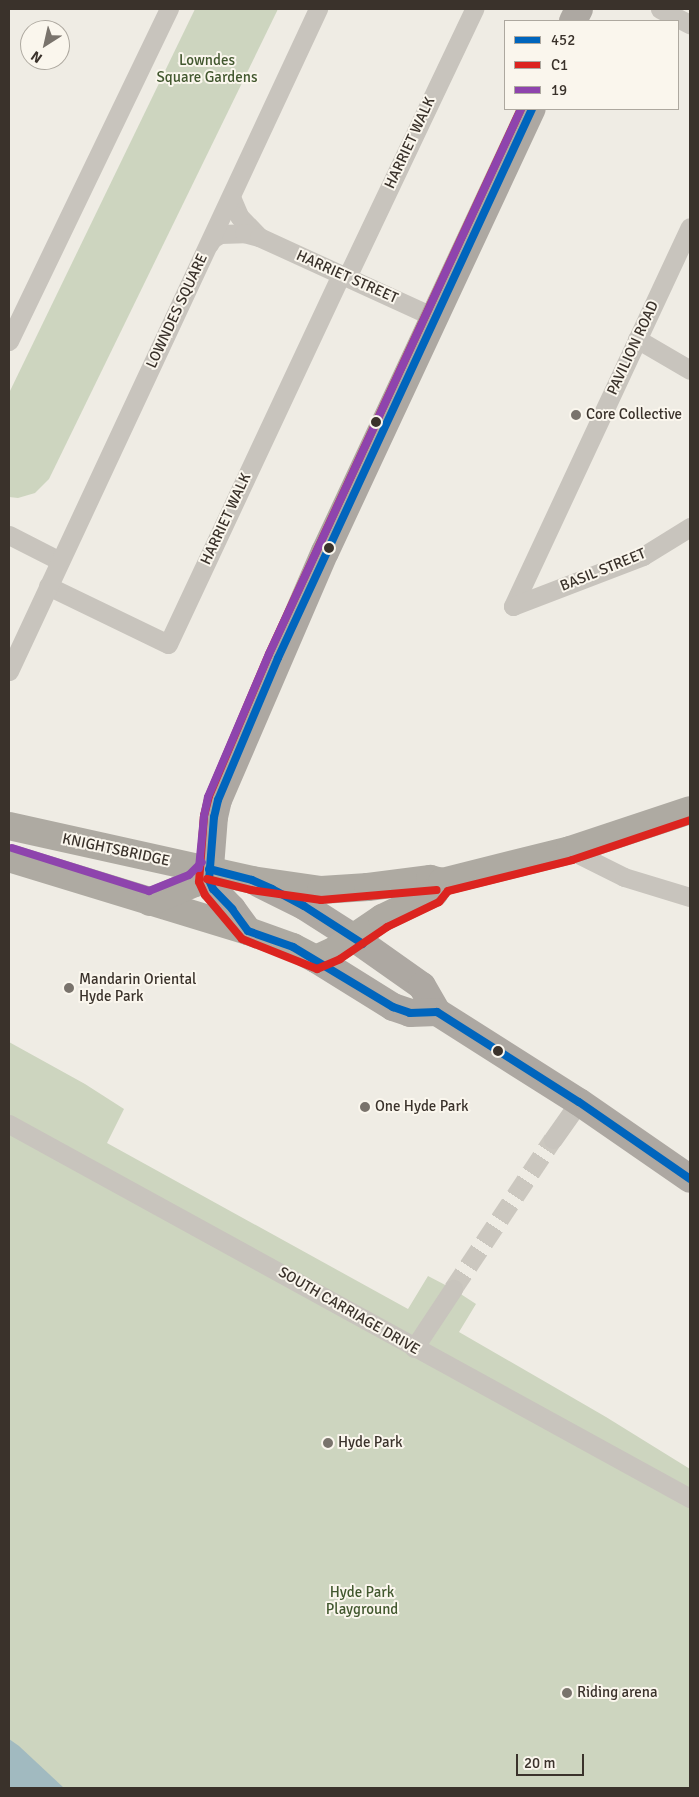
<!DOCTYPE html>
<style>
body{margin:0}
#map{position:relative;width:699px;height:1797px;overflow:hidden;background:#efece4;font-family:Signika,sans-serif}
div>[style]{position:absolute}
.green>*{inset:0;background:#cdd5bf}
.water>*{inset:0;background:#a1bac0}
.minor-tunnel>*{height:19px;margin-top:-9.5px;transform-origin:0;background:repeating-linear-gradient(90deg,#cbc7bf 0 19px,transparent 0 28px)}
.minor>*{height:19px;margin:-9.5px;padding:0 9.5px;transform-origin:9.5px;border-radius:9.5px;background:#c8c4bd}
.primary>*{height:28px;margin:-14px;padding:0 14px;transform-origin:14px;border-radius:14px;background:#ada8a2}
.trunk>*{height:28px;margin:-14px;padding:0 14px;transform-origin:14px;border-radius:14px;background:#aeaaa2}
.bus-1>*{height:8px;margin:-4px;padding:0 4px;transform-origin:4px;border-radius:4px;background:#0065bd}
.bus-2>*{height:8px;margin:-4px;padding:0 4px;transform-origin:4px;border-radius:4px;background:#dc241f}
.bus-3>*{height:8px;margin:-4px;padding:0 4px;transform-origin:4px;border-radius:4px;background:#8e44ad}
.dots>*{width:14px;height:14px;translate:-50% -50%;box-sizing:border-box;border:2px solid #faf6ed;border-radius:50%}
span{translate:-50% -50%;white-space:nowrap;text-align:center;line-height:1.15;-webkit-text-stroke:4px #faf6ed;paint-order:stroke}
.park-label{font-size:15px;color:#42582f}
.street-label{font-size:15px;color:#3a322b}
.poi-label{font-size:15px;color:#3a322b}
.left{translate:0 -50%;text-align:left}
.frame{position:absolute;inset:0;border:10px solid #3a322b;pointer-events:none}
.legend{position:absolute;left:504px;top:20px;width:175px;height:90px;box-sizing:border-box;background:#faf6ed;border:1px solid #ada89f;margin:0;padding:6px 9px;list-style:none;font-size:15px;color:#3a322b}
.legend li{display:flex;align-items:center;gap:10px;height:25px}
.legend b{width:25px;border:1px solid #ada89f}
.north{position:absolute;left:20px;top:20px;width:50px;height:50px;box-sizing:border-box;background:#faf6ed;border:1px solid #ada89f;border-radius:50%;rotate:215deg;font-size:14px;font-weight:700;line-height:20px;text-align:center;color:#3a322b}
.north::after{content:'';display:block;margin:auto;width:18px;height:22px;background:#79736c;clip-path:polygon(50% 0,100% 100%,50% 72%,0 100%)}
.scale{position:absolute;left:516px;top:1754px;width:68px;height:22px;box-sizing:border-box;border:2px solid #3a322b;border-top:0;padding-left:6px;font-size:15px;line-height:18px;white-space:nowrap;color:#3a322b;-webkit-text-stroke:4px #faf6ed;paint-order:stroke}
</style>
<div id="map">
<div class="green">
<div style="clip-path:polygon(195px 9px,278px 9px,49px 479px,35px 493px,18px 498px,9px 497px,9px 393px)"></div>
<div style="clip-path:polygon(9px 1042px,85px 1084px,124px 1109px,107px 1143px,408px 1309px,428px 1276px,453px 1289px,476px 1304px,459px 1332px,606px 1417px,690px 1469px,690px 1788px,9px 1788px)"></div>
</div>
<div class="water">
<div style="clip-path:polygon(9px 1739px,19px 1746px,64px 1788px,9px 1788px)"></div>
</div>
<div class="minor-tunnel">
<div style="left:453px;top:1289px;width:180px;rotate:-56.3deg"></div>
</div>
<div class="minor">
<div style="left:660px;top:9px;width:34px;rotate:27deg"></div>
<div style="left:231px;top:197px;width:21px;rotate:67deg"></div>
<div style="left:239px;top:216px;width:29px;rotate:46deg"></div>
<div style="left:209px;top:244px;width:6px;rotate:-59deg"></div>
<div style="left:212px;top:239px;width:9px;rotate:-32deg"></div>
<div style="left:220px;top:234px;width:24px;rotate:-2deg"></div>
<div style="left:244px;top:233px;width:16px;rotate:15deg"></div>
<div style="left:259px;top:237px;width:192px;rotate:24.6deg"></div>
<div style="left:347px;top:277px;width:297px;rotate:-64.6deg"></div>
<div style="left:637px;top:339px;width:61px;rotate:30.3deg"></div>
<div style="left:9px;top:341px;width:369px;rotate:-64.3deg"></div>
<div style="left:9px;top:535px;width:57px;rotate:27deg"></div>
<div style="left:48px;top:586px;width:133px;rotate:25.8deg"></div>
<div style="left:168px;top:644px;width:408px;rotate:-64.9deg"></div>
<div style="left:513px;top:606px;width:418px;rotate:-65deg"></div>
<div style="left:513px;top:606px;width:139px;rotate:-21deg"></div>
<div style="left:643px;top:556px;width:55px;rotate:-31.7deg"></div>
<div style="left:9px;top:671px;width:731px;rotate:-64.98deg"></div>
<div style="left:570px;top:850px;width:60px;rotate:26.6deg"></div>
<div style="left:624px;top:877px;width:69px;rotate:16.9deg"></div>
<div style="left:9px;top:1124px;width:777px;rotate:28.78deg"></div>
<div style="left:553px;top:1139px;width:45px;rotate:-54.9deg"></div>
<div style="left:414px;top:1348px;width:71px;rotate:-56.5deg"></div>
</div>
<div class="primary">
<div style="left:573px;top:21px;width:13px;rotate:-63deg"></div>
<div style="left:258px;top:883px;width:51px;rotate:26.6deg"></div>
<div style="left:304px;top:906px;width:59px;rotate:32.6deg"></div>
<div style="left:354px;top:938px;width:83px;rotate:35.2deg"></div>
<div style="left:422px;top:986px;width:30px;rotate:60deg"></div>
<div style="left:437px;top:1012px;width:168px;rotate:32.4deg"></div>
<div style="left:579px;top:1102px;width:135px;rotate:34.7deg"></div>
<div style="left:248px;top:931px;width:27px;rotate:-126deg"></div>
<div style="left:232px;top:909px;width:28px;rotate:-134deg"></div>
<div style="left:213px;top:889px;width:10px;rotate:-114deg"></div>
<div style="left:209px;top:880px;width:63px;rotate:-85.5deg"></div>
<div style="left:214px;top:817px;width:17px;rotate:-77deg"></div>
<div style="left:218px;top:800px;width:270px;rotate:-66.7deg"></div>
<div style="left:325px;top:552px;width:489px;rotate:-65deg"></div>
<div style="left:316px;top:959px;width:91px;rotate:31.9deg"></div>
<div style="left:393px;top:1007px;width:18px;rotate:19deg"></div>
<div style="left:410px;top:1013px;width:27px;rotate:-2deg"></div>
</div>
<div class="trunk">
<div style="left:9px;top:826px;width:249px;rotate:12.5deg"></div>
<div style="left:252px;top:880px;width:70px;rotate:8.2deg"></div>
<div style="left:321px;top:890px;width:47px;rotate:-3.7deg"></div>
<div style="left:368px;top:887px;width:63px;rotate:-7.4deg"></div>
<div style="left:430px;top:879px;width:12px;rotate:14deg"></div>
<div style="left:9px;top:858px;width:250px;rotate:17deg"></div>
<div style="left:248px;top:931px;width:48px;rotate:19.6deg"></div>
<div style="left:293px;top:947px;width:26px;rotate:28deg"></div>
<div style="left:316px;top:959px;width:21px;rotate:-25deg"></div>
<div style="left:335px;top:950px;width:57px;rotate:-34.2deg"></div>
<div style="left:382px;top:918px;width:58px;rotate:-25.7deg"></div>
<div style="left:434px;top:893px;width:14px;rotate:-54deg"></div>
<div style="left:442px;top:882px;width:132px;rotate:-14deg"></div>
<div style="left:570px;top:850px;width:126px;rotate:-18.4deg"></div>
<div style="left:150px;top:902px;width:49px;rotate:-22.9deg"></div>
<div style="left:195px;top:883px;width:20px;rotate:-45deg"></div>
</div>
<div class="bus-1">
<div style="left:532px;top:109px;width:605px;rotate:114.83deg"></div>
<div style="left:278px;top:658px;width:154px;rotate:112.9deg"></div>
<div style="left:218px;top:800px;width:17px;rotate:103deg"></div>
<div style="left:214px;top:817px;width:63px;rotate:94.5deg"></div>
<div style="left:209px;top:880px;width:10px;rotate:66deg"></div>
<div style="left:213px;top:889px;width:28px;rotate:46deg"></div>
<div style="left:232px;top:909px;width:27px;rotate:54deg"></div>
<div style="left:248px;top:931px;width:48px;rotate:19.6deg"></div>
<div style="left:293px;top:947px;width:117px;rotate:31deg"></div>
<div style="left:393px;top:1007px;width:18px;rotate:19deg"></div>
<div style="left:410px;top:1013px;width:27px;rotate:-2deg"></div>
<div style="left:437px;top:1012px;width:168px;rotate:32.4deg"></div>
<div style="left:579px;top:1102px;width:135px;rotate:34.7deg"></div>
<div style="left:209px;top:869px;width:44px;rotate:14.3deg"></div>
<div style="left:252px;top:880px;width:22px;rotate:24deg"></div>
<div style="left:272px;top:889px;width:36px;rotate:28deg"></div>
<div style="left:304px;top:906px;width:70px;rotate:32.8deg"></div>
</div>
<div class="bus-2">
<div style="left:521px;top:109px;width:600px;rotate:114.82deg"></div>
<div style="left:269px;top:654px;width:154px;rotate:112.9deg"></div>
<div style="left:209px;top:796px;width:21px;rotate:104deg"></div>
<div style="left:204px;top:816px;width:66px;rotate:94.3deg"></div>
<div style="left:199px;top:882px;width:14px;rotate:65deg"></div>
<div style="left:205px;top:895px;width:57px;rotate:49.9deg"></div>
<div style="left:242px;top:939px;width:81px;rotate:21.8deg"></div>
<div style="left:317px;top:969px;width:25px;rotate:-23deg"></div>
<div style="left:340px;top:959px;width:57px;rotate:-34.2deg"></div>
<div style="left:387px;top:927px;width:58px;rotate:-25.7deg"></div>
<div style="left:439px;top:902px;width:14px;rotate:-51deg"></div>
<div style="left:448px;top:891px;width:128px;rotate:-14deg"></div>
<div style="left:572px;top:860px;width:125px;rotate:-18.7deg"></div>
<div style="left:207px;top:879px;width:45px;rotate:14deg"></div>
<div style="left:251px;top:890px;width:71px;rotate:8.1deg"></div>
<div style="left:321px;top:900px;width:116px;rotate:-4.9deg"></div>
</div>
<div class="bus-3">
<div style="left:12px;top:848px;width:144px;rotate:17.4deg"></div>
<div style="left:149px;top:891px;width:43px;rotate:-21.8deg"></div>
<div style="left:189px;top:875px;width:18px;rotate:-45deg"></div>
<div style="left:199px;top:868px;width:52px;rotate:-84.5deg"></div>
<div style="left:204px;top:816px;width:19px;rotate:-78deg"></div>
<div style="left:208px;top:797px;width:155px;rotate:-66.9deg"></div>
<div style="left:269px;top:654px;width:600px;rotate:-65.18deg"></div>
</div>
<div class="dots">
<div style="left:576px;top:415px;background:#79736c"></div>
<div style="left:376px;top:422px;background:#3a322b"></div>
<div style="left:329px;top:548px;background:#3a322b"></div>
<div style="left:69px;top:988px;background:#79736c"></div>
<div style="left:498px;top:1051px;background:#3a322b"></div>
<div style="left:365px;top:1107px;background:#79736c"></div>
<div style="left:328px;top:1443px;background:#79736c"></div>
<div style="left:567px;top:1693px;background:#79736c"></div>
</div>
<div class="park-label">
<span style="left:207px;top:69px">Lowndes<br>Square Gardens</span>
<span style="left:362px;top:1601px">Hyde Park<br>Playground</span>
</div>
<div class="street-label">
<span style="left:410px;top:143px;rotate:-65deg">HARRIET WALK</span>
<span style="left:347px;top:277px;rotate:24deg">HARRIET STREET</span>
<span style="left:177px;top:311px;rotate:-65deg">LOWNDES SQUARE</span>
<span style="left:633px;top:348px;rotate:-65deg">PAVILION ROAD</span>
<span style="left:226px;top:519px;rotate:-65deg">HARRIET WALK</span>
<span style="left:603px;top:570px;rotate:-22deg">BASIL STREET</span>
<span style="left:116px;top:850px;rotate:12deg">KNIGHTSBRIDGE</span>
<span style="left:349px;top:1311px;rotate:30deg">SOUTH CARRIAGE DRIVE</span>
</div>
<div class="poi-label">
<span class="left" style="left:586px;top:415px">Core Collective</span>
<span class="left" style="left:79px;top:988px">Mandarin Oriental<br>Hyde Park</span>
<span class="left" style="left:375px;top:1107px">One Hyde Park</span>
<span class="left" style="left:338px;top:1443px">Hyde Park</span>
<span class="left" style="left:577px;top:1693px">Riding arena</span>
</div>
<div class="frame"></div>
<ul class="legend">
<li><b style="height:6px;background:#0065bd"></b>452</li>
<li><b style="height:6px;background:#dc241f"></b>C1</li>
<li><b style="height:6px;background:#8e44ad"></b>19</li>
</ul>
<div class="north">N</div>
<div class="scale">20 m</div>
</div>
